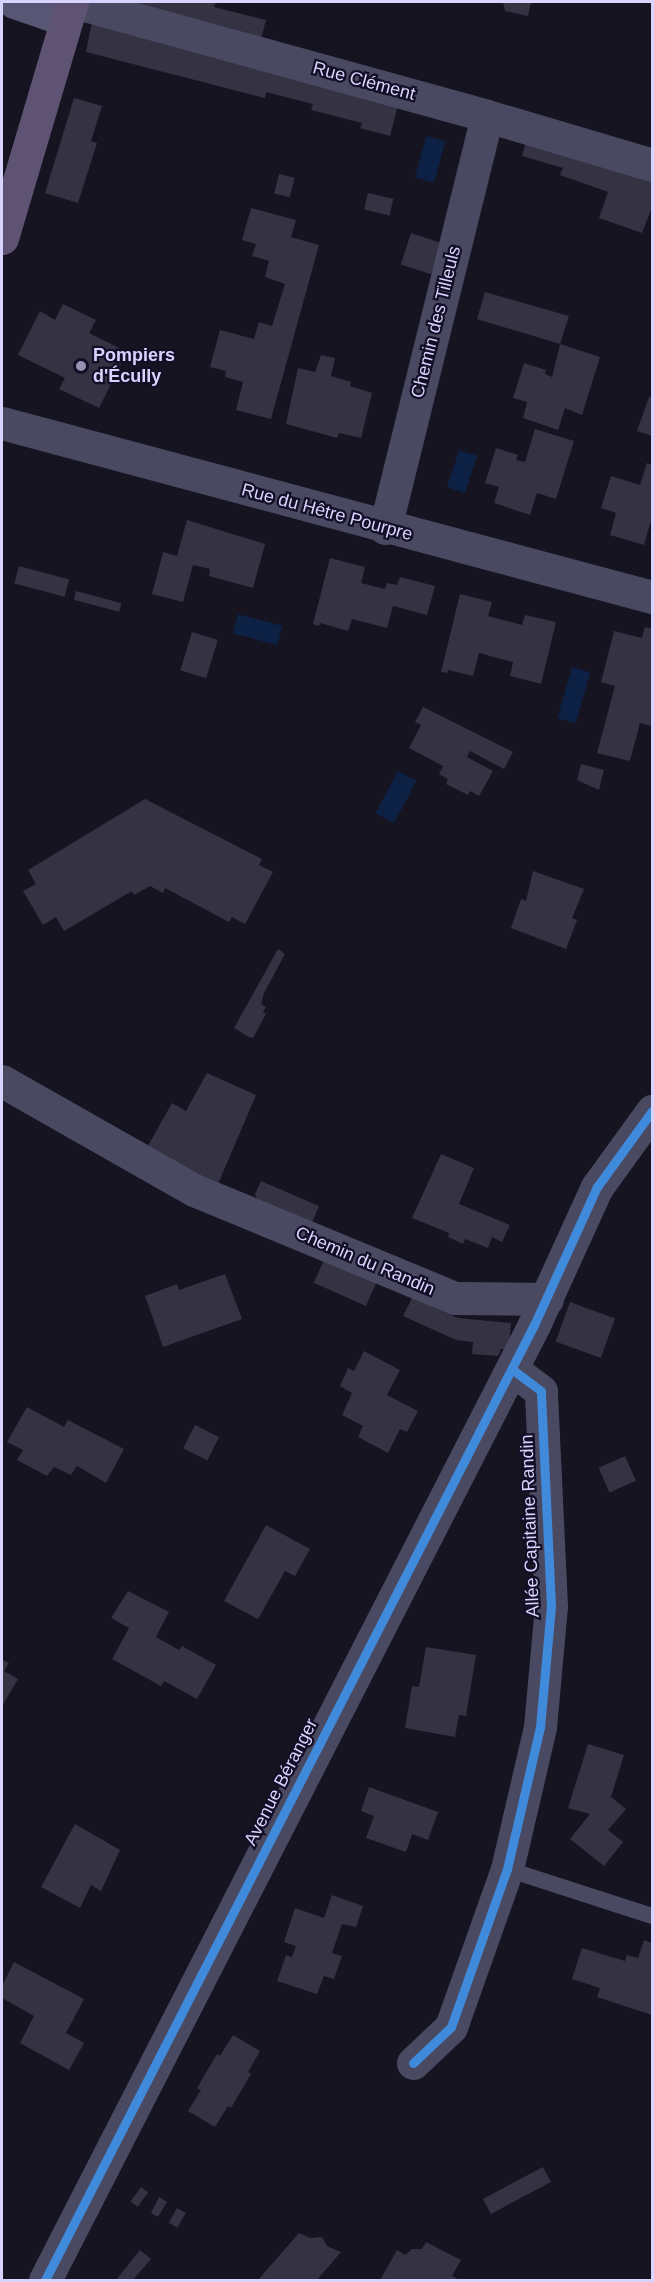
<!DOCTYPE html>
<meta charset="utf-8">
<style>
body{margin:0}
#map{position:relative;width:654px;height:2282px;overflow:hidden;background:#161421;font-family:Arial,sans-serif}
div>[style]{position:absolute}
.water>*{inset:0;background:#0d2144;transform-origin:0 0}
.building>*{inset:0;background:#343243;transform-origin:0 0}
.service>*{height:16px;margin:-8px;padding:0 8px;transform-origin:8px;border-radius:8px;background:#4a4962}
.minor>*{height:33px;margin:-16.5px;padding:0 16.5px;transform-origin:16.5px;border-radius:16.5px;background:#4a4962}
.secondary>*{height:33px;margin:-16.5px;padding:0 16.5px;transform-origin:16.5px;border-radius:16.5px;background:#575674}
.primary>*{height:33px;margin:-16.5px;padding:0 16.5px;transform-origin:16.5px;border-radius:16.5px;background:#5e5373}
.cycleway>*{height:9px;margin:-4.5px;padding:0 4.5px;transform-origin:4.5px;border-radius:4.5px;background:#408adc}
.dots>*{width:16px;height:16px;translate:-50% -50%;box-sizing:border-box;border:3px solid #130f26;border-radius:50%}
span{translate:-50% -50%;white-space:nowrap;text-align:center;line-height:1.15;-webkit-text-stroke:4.5px #130f26;paint-order:stroke}
.street-label{font-size:18px;color:#d9d4ff}
.poi-label{font-size:18px;color:#d9d4ff;font-weight:700}
.left{translate:0 -50%;text-align:left}
.frame{position:absolute;inset:0;border:3px solid #d9d4ff;pointer-events:none}
</style>
<div id="map">
<div class="water">
<div style="left:426px;top:136px;width:20px;height:43px;rotate:15deg"></div>
<div style="left:459px;top:450px;width:19px;height:39px;rotate:18deg"></div>
<div style="left:238px;top:614px;width:46px;height:20px;rotate:15deg"></div>
<div style="left:572px;top:667px;width:19px;height:53px;rotate:16deg"></div>
<div style="left:398px;top:771px;width:21px;height:48px;rotate:28deg"></div>
</div>
<div class="building">
<div style="clip-path:polygon(132px 2px,216px 2px,214px 7px,266px 20px,260px 43px)"></div>
<div style="clip-path:polygon(503px 2px,531px 2px,528px 16px,505px 11px)"></div>
<div style="clip-path:polygon(92px 21px,398px 105px,390px 136px,360px 128px,362px 123px,311px 110px,313px 104px,266px 92px,265px 98px,86px 52px)"></div>
<div style="clip-path:polygon(74px 98px,102px 106px,91px 141px,97px 143px,78px 203px,45px 193px)"></div>
<div style="clip-path:polygon(527px 138px,652px 177px,652px 207px,642px 233px,599px 218px,608px 192px,560px 175px,563px 168px,522px 156px)"></div>
<div style="left:279px;top:174px;width:16px;height:20px;rotate:14deg"></div>
<div style="left:368px;top:193px;width:26px;height:17px;rotate:13deg"></div>
<div style="clip-path:polygon(251px 208px,296px 220px,291px 237px,319px 245px,271px 419px,236px 410px,243px 382px,225px 377px,226px 371px,210px 367px,220px 330px,254px 339px,259px 322px,272px 326px,285px 284px,265px 277px,269px 261px,252px 256px,256px 244px,242px 240px)"></div>
<div style="left:411px;top:233px;width:32px;height:33px;rotate:18deg"></div>
<div style="clip-path:polygon(485px 292px,569px 316px,560px 344px,600px 357px,582px 415px,565px 408px,558px 430px,523px 418px,527px 402px,513px 398px,524px 363px,546px 370px,545px 374px,552px 377px,560px 344px,477px 319px)"></div>
<div style="clip-path:polygon(63px 304px,96px 320px,89px 333px,127px 352px,99px 408px,59px 389px,65px 378px,18px 355px,40px 311px,55px 320px)"></div>
<div style="clip-path:polygon(321px 355px,335px 358px,331px 376px,351px 382px,350px 386px,372px 393px,361px 438px,339px 433px,337px 438px,286px 424px,298px 368px,315px 372px)"></div>
<div style="clip-path:polygon(649px 397px,652px 398px,652px 436px,637px 431px)"></div>
<div style="clip-path:polygon(535px 429px,574px 441px,556px 499px,537px 493px,530px 515px,494px 503px,499px 487px,485px 483px,496px 448px,518px 455px,516px 460px,525px 462px)"></div>
<div style="clip-path:polygon(647px 463px,652px 465px,652px 517px,644px 545px,610px 535px,616px 513px,601px 508px,611px 476px,640px 485px)"></div>
<div style="clip-path:polygon(187px 520px,265px 544px,253px 588px,209px 576px,210px 569px,193px 565px,183px 602px,152px 594px,163px 552px,177px 556px)"></div>
<div style="clip-path:polygon(330px 558px,365px 567px,361px 583px,385px 589px,387px 583px,397px 585px,400px 577px,435px 586px,427px 615px,393px 606px,387px 628px,352px 619px,348px 631px,320px 623px,319px 626px,313px 624px)"></div>
<div style="left:19px;top:566px;width:52px;height:18px;rotate:15deg"></div>
<div style="left:76px;top:591px;width:47px;height:9px;rotate:15deg"></div>
<div style="clip-path:polygon(460px 594px,492px 602px,488px 616px,522px 625px,525px 615px,556px 622px,541px 684px,510px 676px,513px 662px,479px 653px,473px 676px,448px 670px,447px 673px,441px 672px)"></div>
<div style="clip-path:polygon(645px 627px,652px 629px,652px 726px,640px 723px,630px 761px,597px 753px,615px 686px,601px 682px,614px 631px,642px 638px)"></div>
<div style="left:192px;top:632px;width:27px;height:40px;rotate:17deg"></div>
<div style="clip-path:polygon(423px 707px,513px 752px,504px 769px,470px 751px,467px 757px,493px 771px,479px 796px,470px 791px,468px 795px,446px 784px,448px 779px,439px 774px,443px 766px,409px 748px,421px 725px,415px 722px)"></div>
<div style="clip-path:polygon(581px 764px,604px 770px,599px 790px,577px 780px)"></div>
<div style="clip-path:polygon(145px 799px,262px 859px,259px 865px,273px 872px,245px 924px,232px 917px,229px 922px,165px 888px,163px 893px,150px 886px,134px 895px,132px 891px,64px 931px,56px 917px,43px 925px,23px 891px,36px 884px,28px 870px)"></div>
<div style="clip-path:polygon(533px 871px,584px 889px,572px 918px,577px 920px,566px 949px,511px 928px,521px 899px,526px 901px)"></div>
<div style="clip-path:polygon(278px 949px,285px 954px,264px 993px,261px 1004px,266px 1007px,263px 1012px,266px 1014px,253px 1038px,249px 1037px,234px 1028px)"></div>
<div style="clip-path:polygon(207px 1073px,256px 1095px,218px 1184px,145px 1151px,172px 1103px,186px 1111px)"></div>
<div style="clip-path:polygon(441px 1154px,474px 1168px,459px 1204px,510px 1225px,502px 1242px,492px 1237px,488px 1248px,465px 1239px,463px 1244px,448px 1237px,449px 1233px,412px 1218px)"></div>
<div style="clip-path:polygon(261px 1181px,319px 1206px,312px 1223px,257px 1200px,255px 1194px)"></div>
<div style="left:324px;top:1260px;width:57px;height:25px;rotate:24deg"></div>
<div style="clip-path:polygon(225px 1274px,242px 1319px,163px 1347px,145px 1296px,177px 1284px,179px 1290px)"></div>
<div style="clip-path:polygon(412px 1298px,458px 1318px,511px 1323px,509px 1350px,501px 1349px,498px 1356px,472px 1354px,473px 1342px,456px 1340px,403px 1316px)"></div>
<div style="left:570px;top:1302px;width:48px;height:42px;rotate:20deg"></div>
<div style="clip-path:polygon(364px 1351px,400px 1370px,387px 1395px,418px 1411px,407px 1432px,400px 1429px,388px 1453px,358px 1437px,363px 1426px,342px 1415px,352px 1393px,340px 1386px,348px 1368px,354px 1371px)"></div>
<div style="clip-path:polygon(27px 1407px,64px 1427px,68px 1420px,124px 1449px,106px 1483px,77px 1466px,71px 1475px,54px 1467px,47px 1476px,17px 1460px,23px 1450px,7px 1442px)"></div>
<div style="left:195px;top:1425px;width:27px;height:26px;rotate:27deg"></div>
<div style="left:625px;top:1456px;width:27px;height:29px;rotate:66deg"></div>
<div style="clip-path:polygon(266px 1525px,310px 1549px,295px 1576px,285px 1571px,258px 1619px,224px 1601px)"></div>
<div style="clip-path:polygon(128px 1591px,169px 1612px,156px 1637px,179px 1650px,182px 1646px,216px 1665px,197px 1699px,164px 1681px,161px 1686px,112px 1659px,129px 1628px,111px 1618px)"></div>
<div style="clip-path:polygon(426px 1647px,476px 1655px,466px 1716px,459px 1715px,455px 1737px,405px 1728px,412px 1686px,419px 1687px)"></div>
<div style="clip-path:polygon(2px 1659px,9px 1663px,4px 1671px,18px 1679px,2px 1706px)"></div>
<div style="clip-path:polygon(588px 1744px,624px 1755px,611px 1797px,626px 1809px,608px 1830px,623px 1842px,604px 1866px,570px 1839px,590px 1814px,568px 1808px)"></div>
<div style="clip-path:polygon(369px 1787px,438px 1812px,428px 1840px,412px 1834px,406px 1852px,366px 1838px,374px 1816px,361px 1811px)"></div>
<div style="clip-path:polygon(75px 1824px,120px 1850px,101px 1891px,91px 1885px,80px 1908px,41px 1887px)"></div>
<div style="clip-path:polygon(332px 1895px,363px 1906px,356px 1927px,342px 1924px,332px 1953px,342px 1956px,334px 1979px,324px 1976px,317px 1994px,277px 1981px,286px 1955px,292px 1957px,296px 1946px,284px 1942px,295px 1908px,324px 1918px)"></div>
<div style="clip-path:polygon(644px 1940px,652px 1943px,652px 2015px,597px 1997px,600px 1988px,572px 1979px,582px 1948px,625px 1961px,627px 1955px,638px 1958px)"></div>
<div style="clip-path:polygon(14px 1962px,84px 1999px,66px 2033px,84px 2043px,69px 2070px,20px 2043px,34px 2016px,2px 1998px,2px 1986px)"></div>
<div style="clip-path:polygon(233px 2035px,260px 2051px,248px 2072px,251px 2074px,231px 2108px,228px 2106px,215px 2127px,188px 2111px,201px 2090px,197px 2088px,217px 2054px,220px 2056px)"></div>
<div style="left:543px;top:2167px;width:17px;height:68px;rotate:62deg"></div>
<div style="left:141px;top:2187px;width:9px;height:18px;rotate:36deg"></div>
<div style="clip-path:polygon(159px 2197px,167px 2202px,158px 2217px,151px 2213px)"></div>
<div style="left:177px;top:2208px;width:10px;height:17px;rotate:29deg"></div>
<div style="clip-path:polygon(299px 2233px,310px 2238px,322px 2237px,327px 2246px,341px 2252px,317px 2280px,258px 2280px)"></div>
<div style="clip-path:polygon(426px 2242px,461px 2260px,452px 2276px,460px 2280px,380px 2280px,397px 2250px,405px 2255px,412px 2249px,422px 2249px)"></div>
<div style="clip-path:polygon(140px 2250px,151px 2259px,133px 2280px,116px 2280px)"></div>
</div>
<div class="service">
<div style="left:507px;top:1869px;width:152px;rotate:18deg"></div>
</div>
<div class="minor">
<div style="left:74px;top:2px;width:428px;rotate:15.4deg"></div>
<div style="left:487px;top:116px;width:172px;rotate:16.5deg"></div>
<div style="left:2px;top:423px;width:673px;rotate:14.99deg"></div>
<div style="left:385px;top:528px;width:424px;rotate:-76.1deg"></div>
<div style="left:2px;top:1081px;width:221px;rotate:29.6deg"></div>
<div style="left:194px;top:1190px;width:282px;rotate:22.5deg"></div>
<div style="left:455px;top:1298px;width:92px;rotate:0.6deg"></div>
<div style="left:413px;top:2063px;width:52px;rotate:-43.5deg"></div>
<div style="left:451px;top:2027px;width:168px;rotate:-70.5deg"></div>
<div style="left:507px;top:1869px;width:146px;rotate:-76.9deg"></div>
<div style="left:540px;top:1727px;width:121px;rotate:-84.8deg"></div>
<div style="left:551px;top:1606px;width:215px;rotate:-92.7deg"></div>
<div style="left:541px;top:1391px;width:36px;rotate:-143deg"></div>
<div style="left:45px;top:2280px;width:1073px;rotate:-62.89deg"></div>
<div style="left:534px;top:1325px;width:152px;rotate:-65.5deg"></div>
<div style="left:597px;top:1187px;width:94px;rotate:-54.1deg"></div>
</div>
<div class="secondary">
<div style="left:14px;top:2px;width:55px;rotate:19.1deg"></div>
</div>
<div class="primary">
<div style="left:2px;top:238px;width:246px;rotate:-73.5deg"></div>
</div>
<div class="cycleway">
<div style="left:413px;top:2063px;width:52px;rotate:-43.5deg"></div>
<div style="left:451px;top:2027px;width:168px;rotate:-70.5deg"></div>
<div style="left:507px;top:1869px;width:146px;rotate:-76.9deg"></div>
<div style="left:540px;top:1727px;width:121px;rotate:-84.8deg"></div>
<div style="left:551px;top:1606px;width:215px;rotate:-92.7deg"></div>
<div style="left:541px;top:1391px;width:36px;rotate:-143deg"></div>
<div style="left:45px;top:2280px;width:1073px;rotate:-62.89deg"></div>
<div style="left:534px;top:1325px;width:152px;rotate:-65.5deg"></div>
<div style="left:597px;top:1187px;width:94px;rotate:-54.1deg"></div>
</div>
<div class="dots">
<div style="left:81px;top:366px;background:#9591b1"></div>
</div>
<div class="street-label">
<span style="left:364px;top:81px;rotate:15deg">Rue Clément</span>
<span style="left:436px;top:322px;rotate:-76deg">Chemin des Tilleuls</span>
<span style="left:327px;top:512px;rotate:15deg">Rue du Hêtre Pourpre</span>
<span style="left:365px;top:1261px;rotate:23deg">Chemin du Randin</span>
<span style="left:530px;top:1526px;rotate:-92deg">Allée Capitaine Randin</span>
<span style="left:281px;top:1782px;rotate:-63deg">Avenue Béranger</span>
</div>
<div class="poi-label">
<span class="left" style="left:93px;top:366px">Pompiers<br>d'Écully</span>
</div>
<div class="frame"></div>
</div>
